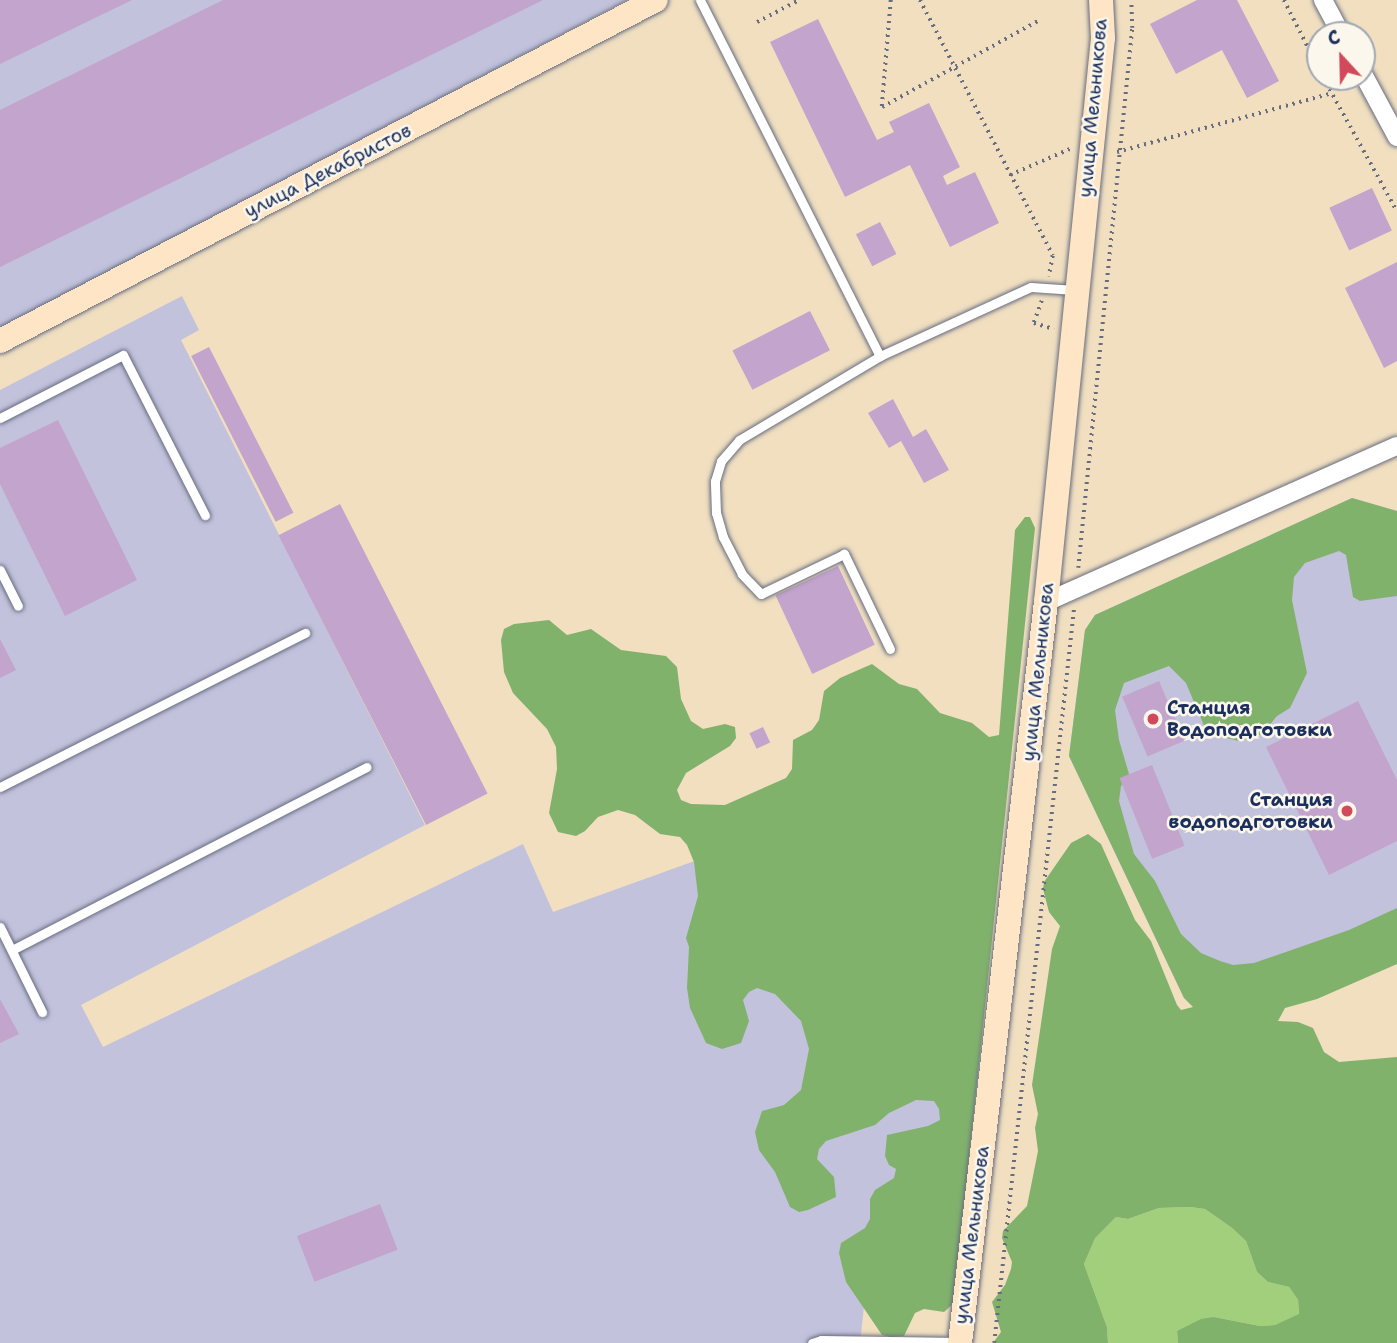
<!DOCTYPE html>
<meta charset="utf-8">
<style>
body{margin:0}
#map{position:relative;width:1397px;height:1343px;overflow:hidden;background:#f1dfc0;font-family:"Shantell Sans",sans-serif}
div>[style]{position:absolute}
.industrial>*{inset:0;background:#c2c2dc}
.green>*{inset:0;background:#a2cf7c}
.forest>*{inset:0;background:#81b26c}
.building>*{inset:0;background:#c2a4cc;transform-origin:0 0}
.path>*{height:3.5px;margin-top:-1.75px;transform-origin:0;background:repeating-linear-gradient(90deg,#666d80 0 2px,transparent 0 7px)}
.roads{filter:drop-shadow(0 0 2px #666d80) drop-shadow(0 0 2px #666d80)}
.lane>*{height:9px;margin:-4.5px;padding:0 4.5px;transform-origin:4.5px;border-radius:4.5px;background:#fff}
.street>*{height:18px;margin:-9px;padding:0 9px;transform-origin:9px;border-radius:9px;background:#fff}
.secondary>*{height:24px;margin:-12px;padding:0 12px;transform-origin:12px;border-radius:12px;background:#fde5c5}
.dots>*{width:19px;height:19px;translate:-50% -50%;box-sizing:border-box;border:4px solid #fbf7ec;border-radius:50%}
span{translate:-50% -50%;white-space:nowrap;text-align:center;line-height:1.15;-webkit-text-stroke:5px #fbf7ec;paint-order:stroke}
.street-label{font-size:19px;color:#1b2f5e}
.poi-label{font-size:19px;color:#1b2f5e;font-weight:700}
.left{translate:0 -50%;text-align:left}
.right{translate:-100% -50%;text-align:right}
.north{position:absolute;left:1306px;top:21px;width:70px;height:70px;box-sizing:border-box;background:#fbf7ec;border:2px solid #a1a7b3;border-radius:50%;rotate:338deg;font-size:19px;font-weight:700;line-height:28px;text-align:center;color:#1b2f5e}
.north::after{content:'';display:block;margin:auto;width:24px;height:32px;background:#d1495b;clip-path:polygon(50% 0,100% 100%,50% 72%,0 100%)}
</style>
<div id="map">
<div class="industrial">
<div style="clip-path:polygon(0 0,627px 0,0 329px)"></div>
<div style="clip-path:polygon(182px 296px,199px 330px,181px 340px,425px 825px,81px 1005px,103px 1047px,523px 844px,553px 912px,992px 754px,948px 1215px,870px 1251px,860px 1343px,0 1343px,0 390px)"></div>
<div style="clip-path:polygon(1352px 498px,1397px 511px,1397px 917px,1184px 998px,1069px 756px,1085px 630px,1095px 615px)"></div>
</div>
<div class="green">
<div style="clip-path:polygon(1190px 1207px,1205px 1209px,1232px 1228px,1246px 1241px,1257px 1272px,1268px 1282px,1289px 1287px,1298px 1300px,1299px 1315px,1275px 1325px,1260px 1326px,1214px 1317px,1177px 1331px,1178px 1343px,1108px 1343px,1107px 1327px,1084px 1264px,1095px 1237px,1116px 1217px,1128px 1219px,1159px 1208px)"></div>
</div>
<div class="forest">
<div style="clip-path:polygon(1352px 498px,1397px 511px,1397px 596px,1360px 601px,1353px 597px,1346px 555px,1339px 551px,1305px 563px,1294px 577px,1292px 600px,1307px 673px,1290px 708px,1277px 716px,1262px 734px,1254px 737px,1239px 741px,1210px 734px,1205px 728px,1186px 683px,1169px 666px,1124px 683px,1115px 710px,1119px 740px,1129px 774px,1121px 786px,1119px 801px,1134px 854px,1155px 881px,1181px 934px,1201px 953px,1220px 961px,1233px 965px,1254px 963px,1349px 930px,1397px 908px,1397px 964px,1317px 999px,1285px 1008px,1278px 1021px,1298px 1022px,1313px 1028px,1324px 1052px,1339px 1062px,1397px 1057px,1397px 1343px,1178px 1343px,1177px 1331px,1201px 1319px,1214px 1317px,1260px 1326px,1275px 1325px,1299px 1314px,1298px 1300px,1289px 1287px,1268px 1282px,1257px 1272px,1246px 1241px,1232px 1228px,1205px 1209px,1190px 1207px,1159px 1208px,1128px 1219px,1116px 1217px,1095px 1238px,1084px 1264px,1107px 1327px,1108px 1343px,993px 1343px,1001px 1332px,992px 1302px,1005px 1285px,1011px 1269px,1012px 1262px,1002px 1238px,1003px 1231px,1027px 1206px,1038px 1151px,1035px 1128px,1038px 1114px,1032px 1085px,1052px 949px,1060px 926px,1049px 912px,1043px 889px,1044px 882px,1071px 843px,1088px 834px,1101px 844px,1135px 920px,1151px 941px,1177px 1005px,1181px 1010px,1193px 1007px,1184px 998px,1069px 756px,1085px 630px,1095px 615px)"></div>
<div style="clip-path:polygon(1025px 517px,1030px 517px,1035px 528px,954px 1303px,944px 1312px,924px 1309px,915px 1313px,904px 1336px,891px 1337px,882px 1335px,846px 1282px,839px 1253px,841px 1243px,865px 1228px,870px 1219px,870px 1199px,875px 1190px,894px 1178px,896px 1169px,889px 1165px,885px 1156px,887px 1135px,928px 1126px,940px 1120px,939px 1109px,934px 1101px,916px 1100px,889px 1113px,875px 1125px,826px 1141px,819px 1149px,817px 1159px,834px 1177px,836px 1197px,808px 1210px,799px 1212px,790px 1207px,775px 1172px,759px 1150px,755px 1132px,762px 1111px,784px 1105px,801px 1090px,809px 1049px,801px 1021px,775px 994px,757px 988px,749px 992px,743px 1000px,749px 1021px,741px 1043px,722px 1049px,706px 1043px,690px 1008px,687px 988px,689px 947px,686px 938px,698px 896px,694px 862px,687px 845px,680px 837px,660px 834px,635px 815px,618px 810px,598px 817px,585px 831px,576px 836px,558px 832px,549px 813px,557px 769px,556px 747px,547px 729px,513px 693px,504px 672px,501px 640px,504px 629px,514px 624px,549px 620px,567px 635px,591px 629px,621px 650px,666px 656px,677px 667px,681px 699px,691px 721px,703px 729px,725px 724px,735px 727px,736px 738px,730px 746px,686px 773px,677px 790px,681px 800px,691px 804px,725px 805px,786px 778px,792px 769px,793px 740px,812px 730px,819px 720px,824px 691px,840px 678px,872px 664px,899px 684px,917px 689px,940px 713px,972px 723px,989px 737px,999px 735px,1015px 530px)"></div>
</div>
<div class="building">
<div style="clip-path:polygon(0 0,132px 0,0 64px)"></div>
<div style="clip-path:polygon(223px 0,543px 0,0 267px,0 110px)"></div>
<div style="clip-path:polygon(1197px 0,1237px 0,1279px 81px,1247px 98px,1222px 50px,1176px 74px,1150px 24px)"></div>
<div style="clip-path:polygon(818px 19px,877px 140px,894px 132px,889px 122px,929px 103px,960px 167px,943px 176px,947px 185px,975px 172px,999px 223px,950px 247px,910px 165px,845px 197px,770px 42px)"></div>
<div style="left:1372px;top:188px;width:47px;height:47px;rotate:65deg"></div>
<div style="left:880px;top:222px;width:36px;height:27px;rotate:63deg"></div>
<div style="clip-path:polygon(1397px 262px,1397px 361px,1384px 368px,1345px 288px)"></div>
<div style="left:810px;top:311px;width:44px;height:87px;rotate:63deg"></div>
<div style="left:209px;top:347px;width:186px;height:20px;rotate:63deg"></div>
<div style="clip-path:polygon(893px 399px,913px 437px,926px 429px,949px 470px,924px 483px,901px 441px,889px 448px,868px 413px)"></div>
<div style="clip-path:polygon(58px 420px,137px 580px,65px 616px,0 484px,0 448px)"></div>
<div style="left:340px;top:504px;width:325px;height:69px;rotate:63deg"></div>
<div style="left:838px;top:566px;width:87px;height:69px;rotate:65deg"></div>
<div style="clip-path:polygon(0 639px,16px 670px,0 678px)"></div>
<div style="left:1159px;top:681px;width:65px;height:40px;rotate:67deg"></div>
<div style="clip-path:polygon(1358px 701px,1397px 780px,1397px 841px,1329px 875px,1266px 747px)"></div>
<div style="left:763px;top:727px;width:17px;height:15px;rotate:65deg"></div>
<div style="left:1152px;top:765px;width:87px;height:35px;rotate:68deg"></div>
<div style="clip-path:polygon(0 999px,19px 1034px,0 1043px)"></div>
<div style="left:380px;top:1204px;width:49px;height:89px;rotate:69deg"></div>
</div>
<div class="path">
<div style="left:891px;top:0;width:107px;rotate:94.8deg"></div>
<div style="left:882px;top:107px;width:178px;rotate:-28.9deg"></div>
<div style="left:920px;top:0;width:288px;rotate:62.5deg"></div>
<div style="left:1053px;top:256px;width:21px;rotate:101deg"></div>
<div style="left:1284px;top:0;width:80px;rotate:63.1deg"></div>
<div style="left:757px;top:22px;width:47px;rotate:-27.6deg"></div>
<div style="left:1323px;top:77px;width:153px;rotate:61.1deg"></div>
<div style="left:1117px;top:152px;width:223px;rotate:-15.3deg"></div>
<div style="left:1010px;top:175px;width:68px;rotate:-23.5deg"></div>
<div style="left:1042px;top:301px;width:23px;rotate:110deg"></div>
<div style="left:1034px;top:323px;width:21px;rotate:17deg"></div>
<div style="left:1078px;top:568px;width:543px;rotate:-84.29deg"></div>
<div style="left:1132px;top:28px;width:28px;rotate:-92deg"></div>
<div style="left:994px;top:1343px;width:740px;rotate:-83.8deg"></div>
</div>
<div class="roads">
<div class="lane">
<div style="left:700px;top:0;width:399px;rotate:63.2deg"></div>
<div style="left:0;top:418px;width:138px;rotate:-27.1deg"></div>
<div style="left:123px;top:355px;width:180px;rotate:62.9deg"></div>
<div style="left:0;top:570px;width:40px;rotate:63.4deg"></div>
<div style="left:890px;top:649px;width:106px;rotate:-115.8deg"></div>
<div style="left:844px;top:554px;width:92px;rotate:154.3deg"></div>
<div style="left:761px;top:594px;width:28px;rotate:-134deg"></div>
<div style="left:742px;top:574px;width:42px;rotate:-117.2deg"></div>
<div style="left:723px;top:537px;width:25px;rotate:-106deg"></div>
<div style="left:716px;top:513px;width:32px;rotate:-92deg"></div>
<div style="left:715px;top:481px;width:21px;rotate:-73deg"></div>
<div style="left:721px;top:461px;width:28px;rotate:-49deg"></div>
<div style="left:739px;top:440px;width:164px;rotate:-30.8deg"></div>
<div style="left:880px;top:356px;width:166px;rotate:-24.6deg"></div>
<div style="left:1031px;top:287px;width:44px;rotate:3.9deg"></div>
<div style="left:0;top:787px;width:342px;rotate:-26.8deg"></div>
<div style="left:0;top:927px;width:95px;rotate:63.7deg"></div>
<div style="left:12px;top:950px;width:399px;rotate:-27.3deg"></div>
<div style="left:812px;top:1343px;width:9px;rotate:-18deg"></div>
<div style="left:821px;top:1340px;width:137px;rotate:0.8deg"></div>
</div>
<div class="street">
<div style="left:1323px;top:0;width:40px;rotate:62deg"></div>
<div style="left:1362px;top:72px;width:74px;rotate:61.7deg"></div>
<div style="left:1046px;top:602px;width:384px;rotate:-24deg"></div>
</div>
<div class="secondary">
<div style="left:0;top:341px;width:739px;rotate:-27.47deg"></div>
<div style="left:960px;top:1343px;width:746px;rotate:-83.38deg"></div>
<div style="left:1046px;top:602px;width:567px;rotate:-84.23deg"></div>
<div style="left:1103px;top:38px;width:38px;rotate:-93deg"></div>
</div>
</div>
<div class="dots">
<div style="left:1153px;top:719px;background:#d1495b"></div>
<div style="left:1347px;top:811px;background:#d1495b"></div>
</div>
<div class="street-label">
<span style="left:1093px;top:108px;rotate:-85deg">улица Мельникова</span>
<span style="left:328px;top:171px;rotate:-27deg">улица Декабристов</span>
<span style="left:1038px;top:672px;rotate:-84deg">улица Мельникова</span>
<span style="left:972px;top:1235px;rotate:-83deg">улица Мельникова</span>
</div>
<div class="poi-label">
<span class="left" style="left:1167px;top:719px">Станция<br>Водоподготовки</span>
<span class="right" style="left:1333px;top:811px">Станция<br>водоподготовки</span>
</div>
<div class="north">С</div>
</div>
